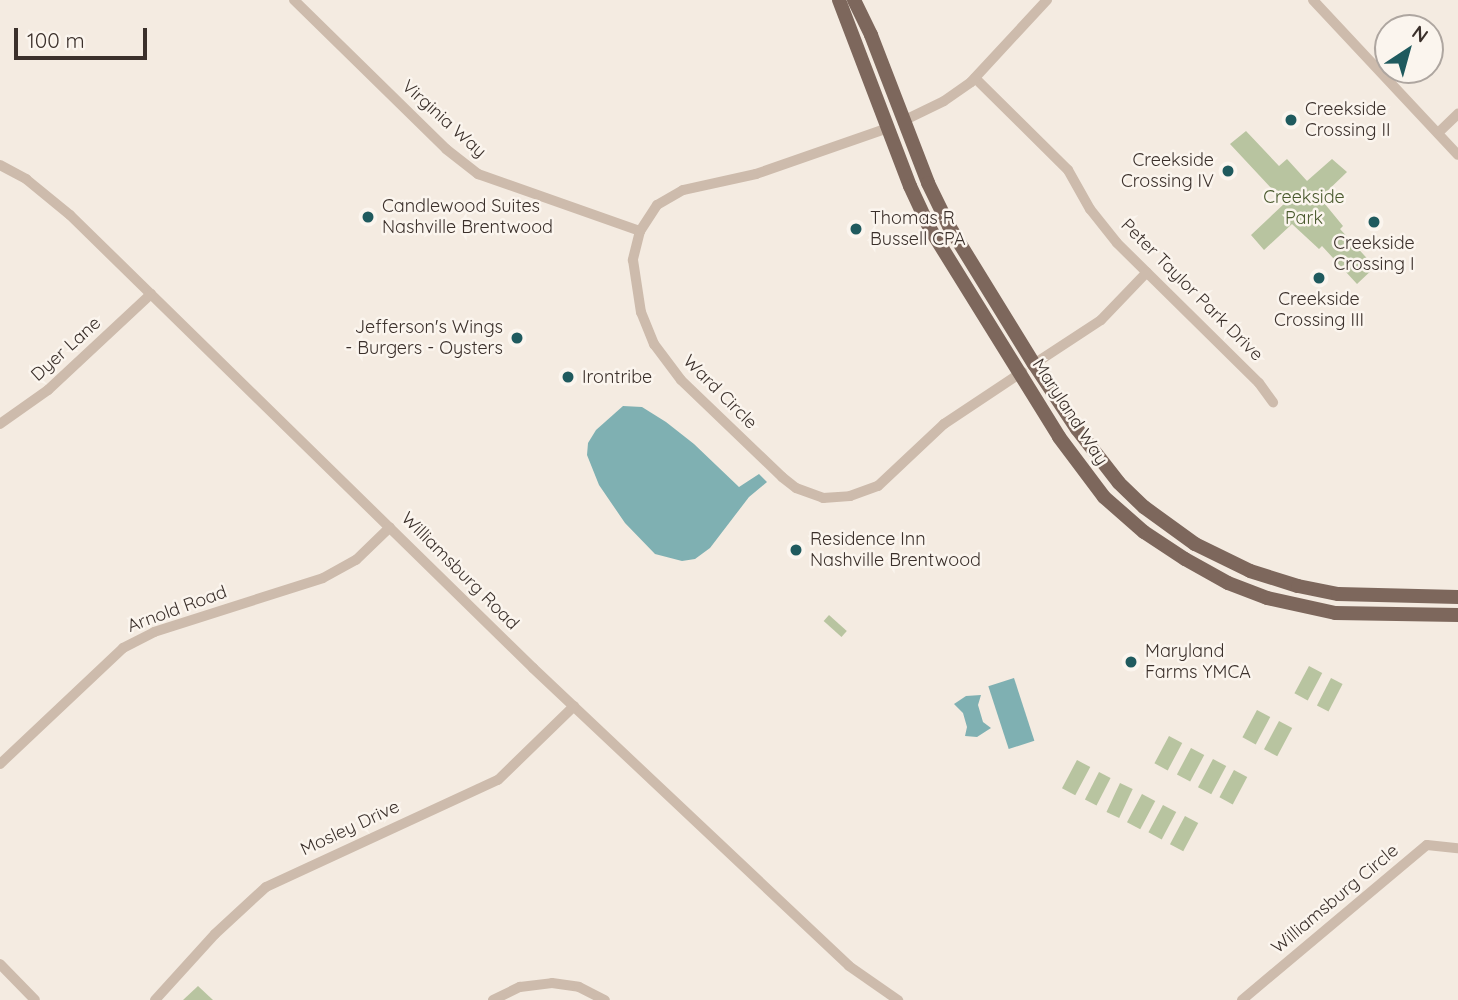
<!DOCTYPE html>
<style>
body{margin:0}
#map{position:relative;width:1458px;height:1000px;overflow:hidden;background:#f4ebe1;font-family:Quicksand,sans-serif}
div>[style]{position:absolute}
.green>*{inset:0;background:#b8c4a0;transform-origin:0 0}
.water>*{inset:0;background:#7fb0b2;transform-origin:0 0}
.minor>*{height:10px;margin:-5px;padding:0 5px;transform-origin:5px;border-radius:5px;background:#cdbbac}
.major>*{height:14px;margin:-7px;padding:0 7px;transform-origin:7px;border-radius:7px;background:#7d675c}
.dots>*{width:19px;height:19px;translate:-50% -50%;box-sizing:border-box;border:4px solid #fbf5ee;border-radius:50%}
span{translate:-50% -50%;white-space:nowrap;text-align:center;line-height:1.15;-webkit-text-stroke:5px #fbf5ee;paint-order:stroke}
.poi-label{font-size:18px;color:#3b302b}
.left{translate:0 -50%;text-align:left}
.right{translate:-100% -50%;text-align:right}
.street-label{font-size:18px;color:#3b302b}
.park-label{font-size:18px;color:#4a5a2e}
.north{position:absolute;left:1374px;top:14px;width:70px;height:70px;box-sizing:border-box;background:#fbf5ee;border:2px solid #aea6a0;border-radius:50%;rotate:36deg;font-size:19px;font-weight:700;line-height:28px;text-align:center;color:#3b302b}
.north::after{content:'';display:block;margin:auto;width:24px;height:32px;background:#1f5a5e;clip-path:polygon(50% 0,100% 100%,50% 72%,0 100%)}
.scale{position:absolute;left:14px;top:28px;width:133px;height:32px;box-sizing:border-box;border:4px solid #3b302b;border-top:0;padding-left:9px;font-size:21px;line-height:24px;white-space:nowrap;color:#3b302b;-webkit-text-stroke:5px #fbf5ee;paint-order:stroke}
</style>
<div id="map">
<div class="green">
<div style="clip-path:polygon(1246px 131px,1279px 166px,1287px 159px,1307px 181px,1332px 159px,1347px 172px,1320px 198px,1343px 226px,1340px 229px,1375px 267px,1357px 284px,1322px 246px,1319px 249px,1292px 224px,1264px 250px,1251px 235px,1285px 203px,1230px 144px)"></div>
<div style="left:829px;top:615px;width:24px;height:8px;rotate:42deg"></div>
<div style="left:1309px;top:666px;width:15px;height:31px;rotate:28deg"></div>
<div style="left:1331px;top:678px;width:13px;height:31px;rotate:27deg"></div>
<div style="left:1257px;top:710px;width:15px;height:31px;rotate:28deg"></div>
<div style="left:1279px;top:721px;width:15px;height:32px;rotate:28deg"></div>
<div style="left:1169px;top:736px;width:15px;height:31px;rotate:28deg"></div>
<div style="left:1191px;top:748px;width:15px;height:30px;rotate:28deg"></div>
<div style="left:1213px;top:759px;width:15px;height:32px;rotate:28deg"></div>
<div style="left:1077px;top:760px;width:15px;height:32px;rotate:28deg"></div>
<div style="left:1234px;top:770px;width:15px;height:31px;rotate:28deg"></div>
<div style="left:1099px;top:772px;width:13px;height:31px;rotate:27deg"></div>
<div style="left:1120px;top:783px;width:14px;height:32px;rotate:25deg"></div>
<div style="left:1142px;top:794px;width:15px;height:32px;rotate:28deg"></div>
<div style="left:1163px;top:805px;width:15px;height:31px;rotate:28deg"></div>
<div style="left:1185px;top:816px;width:15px;height:32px;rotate:28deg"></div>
<div style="clip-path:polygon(198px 986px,213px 1000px,183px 1000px)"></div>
</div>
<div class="water">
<div style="clip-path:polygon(623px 406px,642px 407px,666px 422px,694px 444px,739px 487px,759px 474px,767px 482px,749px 497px,710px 548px,695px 559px,682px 561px,655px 554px,625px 523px,599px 485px,587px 455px,588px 443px,596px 430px)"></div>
<div style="left:1014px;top:678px;width:66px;height:27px;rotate:72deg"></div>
<div style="clip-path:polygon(981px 695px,978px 705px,983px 722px,991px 728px,977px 737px,965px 736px,967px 727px,963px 713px,954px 704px,966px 696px)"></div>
</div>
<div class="minor">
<div style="left:294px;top:0;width:213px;rotate:44.4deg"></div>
<div style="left:446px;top:149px;width:41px;rotate:38deg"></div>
<div style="left:478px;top:174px;width:172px;rotate:19.4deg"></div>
<div style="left:1313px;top:0;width:212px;rotate:46.9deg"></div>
<div style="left:975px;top:78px;width:131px;rotate:44.7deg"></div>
<div style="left:1068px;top:170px;width:45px;rotate:60.6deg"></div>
<div style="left:1090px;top:209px;width:43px;rotate:51.5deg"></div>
<div style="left:1117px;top:243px;width:199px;rotate:44.6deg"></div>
<div style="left:1259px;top:383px;width:24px;rotate:54deg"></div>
<div style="left:905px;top:120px;width:43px;rotate:-26deg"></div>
<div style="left:944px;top:101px;width:33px;rotate:-35deg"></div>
<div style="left:971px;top:82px;width:112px;rotate:-47.2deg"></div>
<div style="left:888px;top:128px;width:140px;rotate:160.8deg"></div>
<div style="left:756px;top:174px;width:75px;rotate:167.6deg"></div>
<div style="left:683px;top:190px;width:30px;rotate:150deg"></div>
<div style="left:657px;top:205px;width:31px;rotate:123deg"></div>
<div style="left:640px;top:231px;width:30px;rotate:104deg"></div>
<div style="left:633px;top:260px;width:53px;rotate:81.3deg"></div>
<div style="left:641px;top:312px;width:35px;rotate:68deg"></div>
<div style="left:654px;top:344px;width:45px;rotate:53.1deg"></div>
<div style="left:681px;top:380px;width:140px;rotate:43.8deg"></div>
<div style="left:782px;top:477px;width:18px;rotate:38deg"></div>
<div style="left:796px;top:488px;width:29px;rotate:20deg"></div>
<div style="left:823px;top:498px;width:27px;rotate:-4deg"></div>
<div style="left:850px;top:496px;width:30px;rotate:-20deg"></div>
<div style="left:878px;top:486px;width:91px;rotate:-43.2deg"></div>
<div style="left:944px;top:424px;width:94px;rotate:-33.7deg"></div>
<div style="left:1438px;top:133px;width:28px;rotate:-44deg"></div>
<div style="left:0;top:165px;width:30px;rotate:28deg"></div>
<div style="left:26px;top:179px;width:57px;rotate:39.3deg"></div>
<div style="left:70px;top:215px;width:648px;rotate:44.37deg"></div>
<div style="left:533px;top:668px;width:434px;rotate:43.3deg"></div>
<div style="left:849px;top:966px;width:60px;rotate:34.8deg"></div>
<div style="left:1034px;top:364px;width:80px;rotate:-33.3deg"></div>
<div style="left:1101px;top:320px;width:66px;rotate:-46.2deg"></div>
<div style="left:0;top:424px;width:59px;rotate:-35.3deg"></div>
<div style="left:48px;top:390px;width:141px;rotate:-43deg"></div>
<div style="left:0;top:764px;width:169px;rotate:-43.3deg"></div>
<div style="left:123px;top:648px;width:35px;rotate:-27deg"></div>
<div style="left:154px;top:632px;width:177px;rotate:-17.7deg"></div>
<div style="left:323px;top:578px;width:38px;rotate:-29deg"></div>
<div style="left:356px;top:560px;width:47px;rotate:-44.1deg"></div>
<div style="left:0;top:964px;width:50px;rotate:45.8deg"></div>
<div style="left:155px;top:1000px;width:89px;rotate:-47.7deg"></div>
<div style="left:215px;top:934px;width:69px;rotate:-42.7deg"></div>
<div style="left:266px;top:887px;width:255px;rotate:-24.8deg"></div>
<div style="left:498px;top:780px;width:106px;rotate:-44.2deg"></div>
<div style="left:493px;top:1000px;width:30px;rotate:-26deg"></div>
<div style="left:520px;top:987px;width:32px;rotate:-7deg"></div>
<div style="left:552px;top:983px;width:27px;rotate:8deg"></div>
<div style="left:579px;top:987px;width:29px;rotate:27deg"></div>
<div style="left:1242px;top:1000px;width:241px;rotate:-40deg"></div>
<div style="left:1427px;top:845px;width:31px;rotate:6deg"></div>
</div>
<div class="major">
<div style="left:839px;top:0;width:199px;rotate:69.1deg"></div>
<div style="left:910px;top:186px;width:45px;rotate:65.1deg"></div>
<div style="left:929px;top:227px;width:247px;rotate:58.2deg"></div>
<div style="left:1059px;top:437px;width:75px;rotate:53.1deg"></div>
<div style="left:1104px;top:497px;width:53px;rotate:41.2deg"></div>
<div style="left:1144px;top:532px;width:49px;rotate:33.4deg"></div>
<div style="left:1185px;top:559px;width:49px;rotate:29.2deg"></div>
<div style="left:1228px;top:583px;width:42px;rotate:21deg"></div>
<div style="left:1267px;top:598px;width:70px;rotate:12.4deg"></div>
<div style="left:1335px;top:613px;width:123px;rotate:0.9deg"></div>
<div style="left:854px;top:0;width:39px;rotate:64deg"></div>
<div style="left:871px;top:35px;width:159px;rotate:68.9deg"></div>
<div style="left:928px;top:183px;width:48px;rotate:64deg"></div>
<div style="left:949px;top:226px;width:162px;rotate:58.4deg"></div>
<div style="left:1034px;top:364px;width:78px;rotate:56.5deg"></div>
<div style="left:1077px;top:429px;width:68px;rotate:52.1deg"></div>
<div style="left:1119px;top:483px;width:35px;rotate:44deg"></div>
<div style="left:1144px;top:507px;width:63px;rotate:36deg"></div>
<div style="left:1195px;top:544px;width:61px;rotate:26.1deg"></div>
<div style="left:1250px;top:571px;width:50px;rotate:17.4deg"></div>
<div style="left:1298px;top:586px;width:41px;rotate:11.3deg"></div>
<div style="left:1338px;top:594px;width:120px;rotate:1.4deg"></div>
</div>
<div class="dots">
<div style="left:1291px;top:120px;background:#1f5a5e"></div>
<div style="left:1228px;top:171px;background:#1f5a5e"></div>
<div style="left:368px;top:217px;background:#1f5a5e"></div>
<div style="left:1374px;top:222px;background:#1f5a5e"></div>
<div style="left:856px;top:229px;background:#1f5a5e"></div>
<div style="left:1319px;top:278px;background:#1f5a5e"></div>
<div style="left:517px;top:338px;background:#1f5a5e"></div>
<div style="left:568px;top:377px;background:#1f5a5e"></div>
<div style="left:796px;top:550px;background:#1f5a5e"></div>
<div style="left:1131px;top:662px;background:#1f5a5e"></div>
</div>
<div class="poi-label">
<span class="left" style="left:1305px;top:120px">Creekside<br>Crossing II</span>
<span class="right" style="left:1214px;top:171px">Creekside<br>Crossing IV</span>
<span class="left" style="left:382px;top:217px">Candlewood Suites<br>Nashville Brentwood</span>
<span class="left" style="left:870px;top:229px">Thomas R<br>Bussell CPA</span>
<span style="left:1374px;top:254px">Creekside<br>Crossing I</span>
<span style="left:1319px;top:310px">Creekside<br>Crossing III</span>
<span class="right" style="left:503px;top:338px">Jefferson's Wings<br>- Burgers - Oysters</span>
<span class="left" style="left:582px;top:377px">Irontribe</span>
<span class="left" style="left:810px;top:550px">Residence Inn<br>Nashville Brentwood</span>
<span class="left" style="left:1145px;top:662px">Maryland<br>Farms YMCA</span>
</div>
<div class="street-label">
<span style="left:444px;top:119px;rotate:42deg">Virginia Way</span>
<span style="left:1192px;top:290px;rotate:45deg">Peter Taylor Park Drive</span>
<span style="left:66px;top:349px;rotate:-42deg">Dyer Lane</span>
<span style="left:720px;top:392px;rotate:45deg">Ward Circle</span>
<span style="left:1070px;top:412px;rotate:57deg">Maryland Way</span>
<span style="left:460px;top:571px;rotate:45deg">Williamsburg Road</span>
<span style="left:177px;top:609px;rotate:-20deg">Arnold Road</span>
<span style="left:350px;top:828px;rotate:-25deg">Mosley Drive</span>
<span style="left:1335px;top:899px;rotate:-40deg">Williamsburg Circle</span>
</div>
<div class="park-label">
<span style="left:1304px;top:208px">Creekside<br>Park</span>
</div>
<div class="north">N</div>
<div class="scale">100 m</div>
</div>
